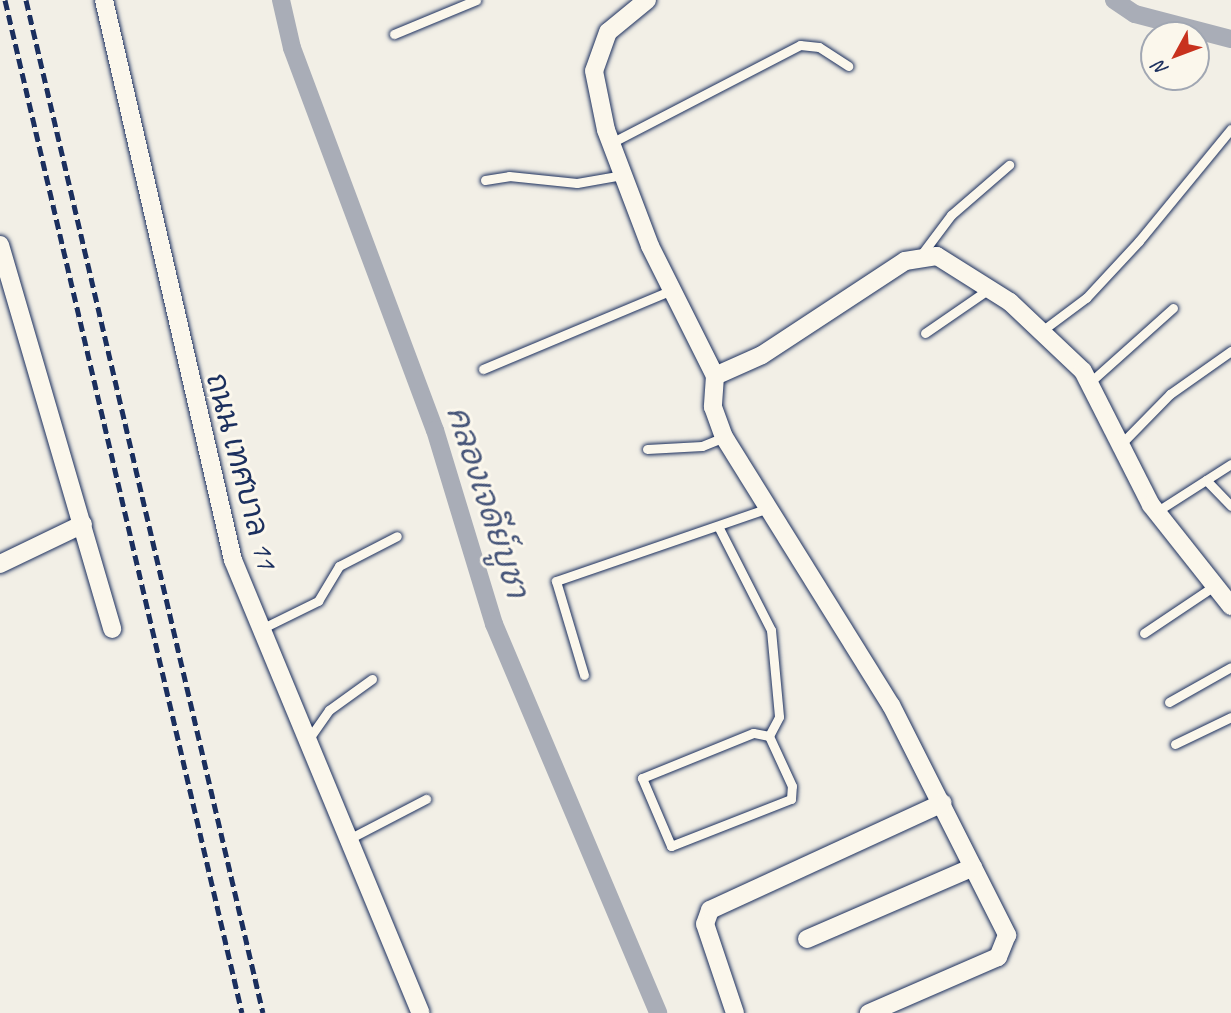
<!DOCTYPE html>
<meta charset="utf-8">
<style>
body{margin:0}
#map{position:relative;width:1231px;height:1013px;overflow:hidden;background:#f2efe6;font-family:Caveat,"Playpen Sans Thai",sans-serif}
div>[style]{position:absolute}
.canal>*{height:18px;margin:-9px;padding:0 9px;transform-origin:9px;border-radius:9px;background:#a9adb7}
.roads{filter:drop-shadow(0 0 2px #1b2f5e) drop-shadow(0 0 2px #1b2f5e)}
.lane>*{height:9px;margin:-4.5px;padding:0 4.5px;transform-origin:4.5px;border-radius:4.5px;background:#fbf7ec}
.street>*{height:18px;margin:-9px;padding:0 9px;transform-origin:9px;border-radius:9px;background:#fbf7ec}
.rail>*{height:5px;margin-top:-2.5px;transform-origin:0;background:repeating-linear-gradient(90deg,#1b2f5e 0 10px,transparent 0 15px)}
span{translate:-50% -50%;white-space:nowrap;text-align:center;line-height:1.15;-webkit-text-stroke:6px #fbf7ec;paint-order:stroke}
.street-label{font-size:30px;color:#1b2f5e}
.water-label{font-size:32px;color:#465579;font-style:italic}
.north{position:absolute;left:1140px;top:21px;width:70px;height:70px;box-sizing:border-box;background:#fbf7ec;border:2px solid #a1a7b3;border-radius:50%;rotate:229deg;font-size:19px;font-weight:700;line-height:28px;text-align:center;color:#1b2f5e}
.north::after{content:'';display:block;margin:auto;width:24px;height:32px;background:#c8321e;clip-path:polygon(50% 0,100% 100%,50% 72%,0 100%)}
</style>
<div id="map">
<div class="canal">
<div style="left:281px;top:0;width:49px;rotate:77.1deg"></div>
<div style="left:292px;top:48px;width:408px;rotate:69.5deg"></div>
<div style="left:435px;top:430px;width:203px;rotate:73.1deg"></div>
<div style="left:494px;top:624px;width:422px;rotate:67.1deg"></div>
<div style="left:1114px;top:0;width:25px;rotate:34deg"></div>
<div style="left:1135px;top:14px;width:99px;rotate:14.6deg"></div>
</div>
<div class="roads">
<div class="lane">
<div style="left:394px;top:34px;width:89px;rotate:-22.5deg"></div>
<div style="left:611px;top:143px;width:213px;rotate:-27.4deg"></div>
<div style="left:800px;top:45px;width:19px;rotate:6deg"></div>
<div style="left:819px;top:47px;width:35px;rotate:33deg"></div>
<div style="left:485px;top:180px;width:24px;rotate:-9deg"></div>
<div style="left:509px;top:176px;width:68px;rotate:5.9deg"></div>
<div style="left:577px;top:183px;width:47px;rotate:-9.9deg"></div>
<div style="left:921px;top:255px;width:50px;rotate:-53.1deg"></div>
<div style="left:951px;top:215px;width:77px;rotate:-40.8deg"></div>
<div style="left:1043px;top:330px;width:54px;rotate:-36.7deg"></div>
<div style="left:1086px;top:298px;width:78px;rotate:-47.1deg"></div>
<div style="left:1139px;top:241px;width:145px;rotate:-50.6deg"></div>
<div style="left:925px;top:333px;width:78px;rotate:-34.5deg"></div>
<div style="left:483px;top:369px;width:205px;rotate:-22.7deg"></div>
<div style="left:1088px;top:384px;width:114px;rotate:-41.8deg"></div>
<div style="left:1119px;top:446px;width:73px;rotate:-45.6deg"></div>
<div style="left:1170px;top:394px;width:75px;rotate:-35.2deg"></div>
<div style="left:647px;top:449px;width:55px;rotate:-3.1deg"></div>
<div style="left:702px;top:446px;width:24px;rotate:-22deg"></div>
<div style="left:1206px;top:480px;width:36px;rotate:46deg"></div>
<div style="left:1156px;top:512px;width:89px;rotate:-32.6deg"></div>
<div style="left:718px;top:526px;width:117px;rotate:63deg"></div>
<div style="left:771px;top:630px;width:87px;rotate:84.7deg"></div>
<div style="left:779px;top:717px;width:21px;rotate:118deg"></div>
<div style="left:769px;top:736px;width:16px;rotate:-169deg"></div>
<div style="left:753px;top:733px;width:120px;rotate:157.9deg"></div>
<div style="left:642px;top:778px;width:74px;rotate:66.9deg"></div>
<div style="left:671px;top:846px;width:129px;rotate:-21.4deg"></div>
<div style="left:791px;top:799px;width:13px;rotate:-86deg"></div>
<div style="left:792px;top:786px;width:55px;rotate:-114.7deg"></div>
<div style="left:261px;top:629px;width:64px;rotate:-26.2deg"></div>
<div style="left:318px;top:601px;width:41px;rotate:-59deg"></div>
<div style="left:339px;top:566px;width:65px;rotate:-27.3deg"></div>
<div style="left:1144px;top:633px;width:84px;rotate:-33.9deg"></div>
<div style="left:584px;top:675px;width:98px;rotate:-106.6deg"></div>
<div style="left:556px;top:581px;width:227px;rotate:-19deg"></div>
<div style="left:1169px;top:702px;width:71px;rotate:-29.4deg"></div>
<div style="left:308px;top:740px;width:37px;rotate:-55deg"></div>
<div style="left:329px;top:710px;width:53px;rotate:-35.8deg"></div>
<div style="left:1175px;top:744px;width:62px;rotate:-25.7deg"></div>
<div style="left:349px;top:839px;width:87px;rotate:-27.5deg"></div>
</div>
<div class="street">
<div style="left:104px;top:0;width:575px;rotate:77.03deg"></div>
<div style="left:233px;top:560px;width:490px;rotate:67.5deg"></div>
<div style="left:647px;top:0;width:50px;rotate:140.6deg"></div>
<div style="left:608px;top:32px;width:41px;rotate:109.7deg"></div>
<div style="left:594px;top:71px;width:60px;rotate:78.5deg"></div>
<div style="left:606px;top:130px;width:124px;rotate:69.2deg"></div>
<div style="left:650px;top:246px;width:145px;rotate:63.4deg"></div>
<div style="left:715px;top:376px;width:51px;rotate:-24.1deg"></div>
<div style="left:762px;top:355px;width:171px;rotate:-33.3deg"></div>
<div style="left:905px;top:261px;width:32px;rotate:-9deg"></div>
<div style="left:937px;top:256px;width:86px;rotate:32.2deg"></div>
<div style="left:1010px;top:302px;width:100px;rotate:43.4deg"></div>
<div style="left:1083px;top:371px;width:150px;rotate:63.1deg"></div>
<div style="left:1151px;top:505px;width:129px;rotate:51.6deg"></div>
<div style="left:0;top:245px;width:400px;rotate:73.7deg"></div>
<div style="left:715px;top:376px;width:31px;rotate:94deg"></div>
<div style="left:713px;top:407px;width:32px;rotate:70deg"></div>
<div style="left:724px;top:437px;width:316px;rotate:58.1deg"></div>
<div style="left:891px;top:705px;width:258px;rotate:63.2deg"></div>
<div style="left:1007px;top:935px;width:24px;rotate:112deg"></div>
<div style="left:998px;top:957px;width:141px;rotate:156.5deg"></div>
<div style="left:0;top:564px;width:92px;rotate:-25.7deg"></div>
<div style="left:807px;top:939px;width:181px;rotate:-23.4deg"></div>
<div style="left:735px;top:1013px;width:94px;rotate:-108.6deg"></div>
<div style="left:705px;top:924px;width:15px;rotate:-70deg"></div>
<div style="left:710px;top:910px;width:256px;rotate:-24.7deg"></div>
</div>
</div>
<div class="rail">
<div style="left:5px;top:0;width:1040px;rotate:76.83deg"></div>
<div style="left:26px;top:0;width:1040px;rotate:76.83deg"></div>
</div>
<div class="street-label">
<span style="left:242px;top:471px;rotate:75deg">ถนน เทศบาล 11</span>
</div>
<div class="water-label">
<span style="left:487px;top:502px;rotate:72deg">คลองเจดีย์บูชา</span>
</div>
<div class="north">N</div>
</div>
